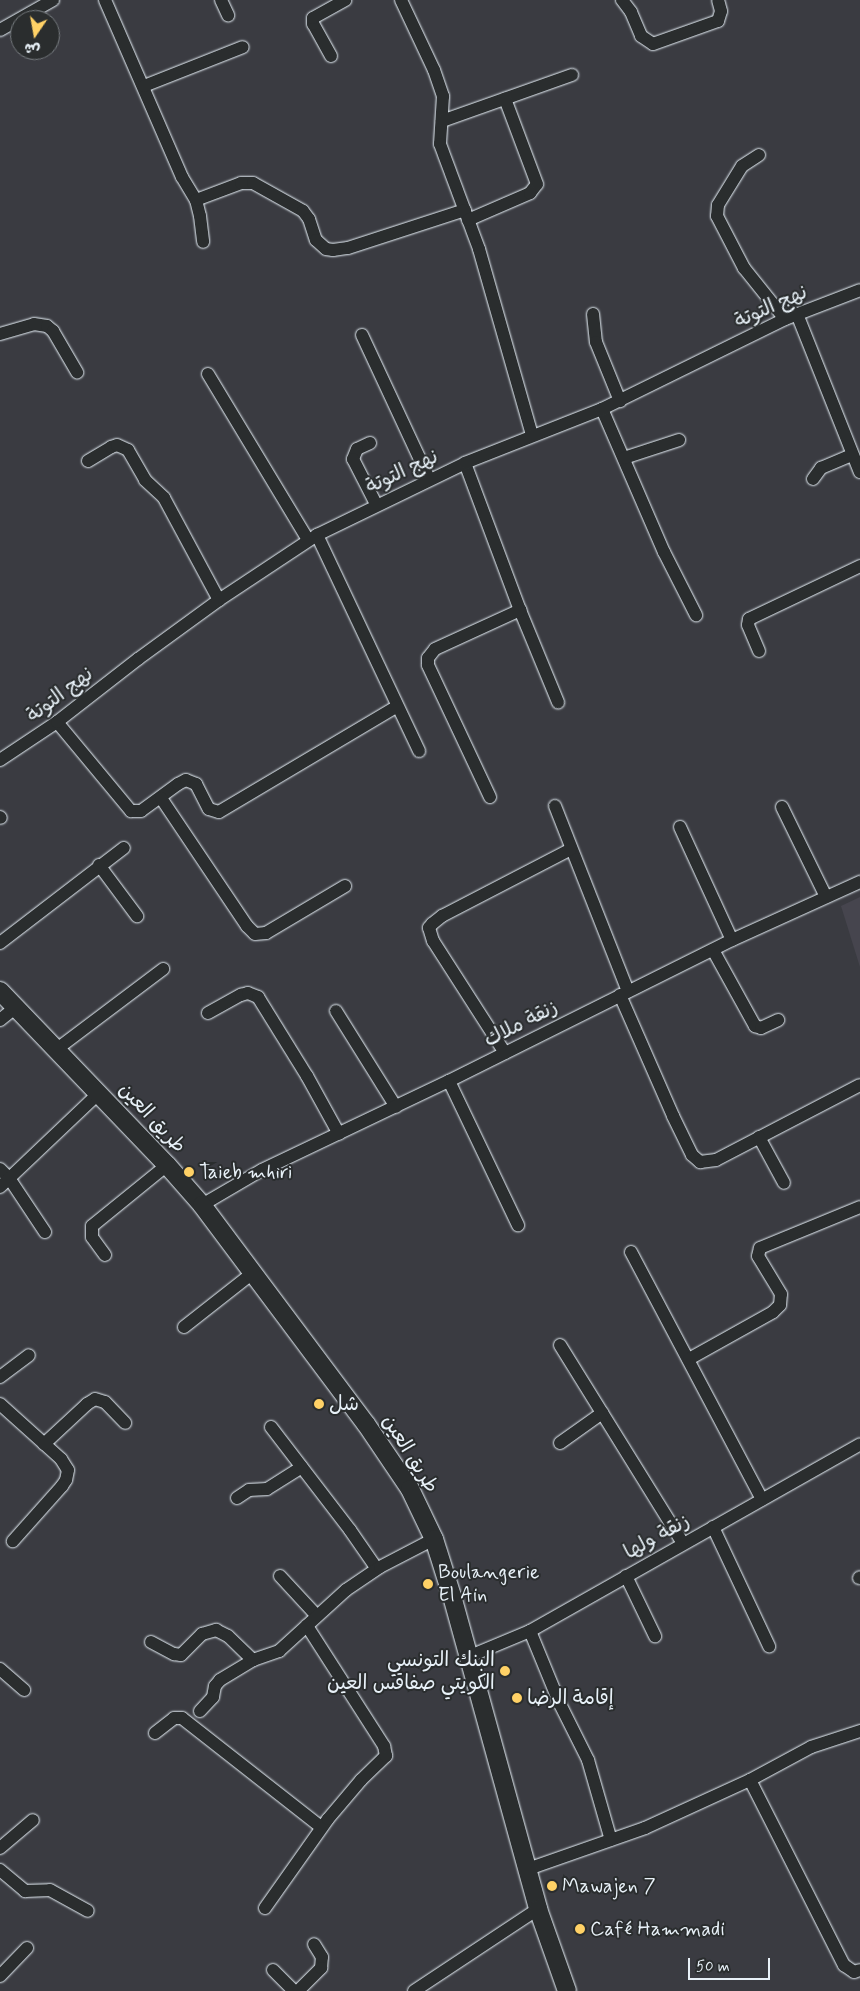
<!DOCTYPE html>
<meta charset="utf-8">
<style>
body{margin:0}
#map{position:relative;width:860px;height:1991px;overflow:hidden;background:#3a3b41;font-family:Mynerve,"Playpen Sans Arabic",sans-serif}
div>[style]{position:absolute}
.built>*{inset:0;background:#46454e}
.roads{filter:drop-shadow(0 0 1px #e8f1f8) drop-shadow(0 0 1px #e8f1f8)}
.street>*{height:12px;margin:-6px;padding:0 6px;transform-origin:6px;border-radius:6px;background:#2a2d2e}
.secondary>*{height:18px;margin:-9px;padding:0 9px;transform-origin:9px;border-radius:9px;background:#2a2d2e}
.dots>*{width:14px;height:14px;translate:-50% -50%;box-sizing:border-box;border:2px solid #2a2d2e;border-radius:50%}
span{translate:-50% -50%;white-space:nowrap;text-align:center;line-height:1.15;-webkit-text-stroke:4px #2a2d2e;paint-order:stroke}
.street-label{font-size:20px;color:#e8f1f8}
.poi-label{font-size:20px;color:#e8f1f8}
.left{translate:0 -50%;text-align:left}
.right{translate:-100% -50%;text-align:right}
.north{position:absolute;left:10px;top:10px;width:50px;height:50px;box-sizing:border-box;background:#2a2d2e;border:1px solid #767b7f;border-radius:50%;rotate:192deg;font-size:14px;font-weight:700;line-height:20px;text-align:center;color:#e8f1f8}
.north::after{content:'';display:block;margin:auto;width:18px;height:22px;background:#ffd166;clip-path:polygon(50% 0,100% 100%,50% 72%,0 100%)}
.scale{position:absolute;left:688px;top:1958px;width:82px;height:22px;box-sizing:border-box;border:2px solid #e8f1f8;border-top:0;padding-left:6px;font-size:15px;line-height:18px;white-space:nowrap;color:#e8f1f8;-webkit-text-stroke:4px #2a2d2e;paint-order:stroke}
</style>
<div id="map">
<div class="built">
<div style="clip-path:polygon(860px 897px,860px 967px,841px 906px)"></div>
</div>
<div class="roads">
<div class="street">
<div style="left:105px;top:0;width:193px;rotate:66.5deg"></div>
<div style="left:182px;top:177px;width:27px;rotate:59deg"></div>
<div style="left:196px;top:200px;width:16px;rotate:76deg"></div>
<div style="left:200px;top:216px;width:26px;rotate:83deg"></div>
<div style="left:221px;top:0;width:17px;rotate:65deg"></div>
<div style="left:401px;top:0;width:77px;rotate:64.8deg"></div>
<div style="left:434px;top:70px;width:28px;rotate:71deg"></div>
<div style="left:443px;top:96px;width:48px;rotate:93.6deg"></div>
<div style="left:440px;top:144px;width:112px;rotate:69.6deg"></div>
<div style="left:479px;top:249px;width:193px;rotate:74.1deg"></div>
<div style="left:622px;top:0;width:15px;rotate:53deg"></div>
<div style="left:631px;top:12px;width:26px;rotate:67deg"></div>
<div style="left:641px;top:36px;width:14px;rotate:34deg"></div>
<div style="left:653px;top:44px;width:69px;rotate:-19.5deg"></div>
<div style="left:718px;top:21px;width:10px;rotate:-73deg"></div>
<div style="left:721px;top:11px;width:11px;rotate:-105deg"></div>
<div style="left:0;top:30px;width:61px;rotate:-29.5deg"></div>
<div style="left:331px;top:56px;width:37px;rotate:-119deg"></div>
<div style="left:313px;top:24px;width:6px;rotate:-90deg"></div>
<div style="left:313px;top:18px;width:37px;rotate:-29deg"></div>
<div style="left:144px;top:86px;width:106px;rotate:-21.5deg"></div>
<div style="left:442px;top:121px;width:138px;rotate:-19.5deg"></div>
<div style="left:759px;top:155px;width:20px;rotate:147deg"></div>
<div style="left:742px;top:166px;width:46px;rotate:121.6deg"></div>
<div style="left:718px;top:205px;width:11px;rotate:95deg"></div>
<div style="left:717px;top:216px;width:59px;rotate:62.6deg"></div>
<div style="left:744px;top:268px;width:65px;rotate:51.2deg"></div>
<div style="left:196px;top:200px;width:48px;rotate:-20.7deg"></div>
<div style="left:241px;top:183px;width:12px"></div>
<div style="left:253px;top:183px;width:57px;rotate:29.2deg"></div>
<div style="left:303px;top:211px;width:10px;rotate:53deg"></div>
<div style="left:309px;top:219px;width:22px;rotate:72deg"></div>
<div style="left:316px;top:240px;width:13px;rotate:42deg"></div>
<div style="left:326px;top:249px;width:7px;rotate:8deg"></div>
<div style="left:333px;top:250px;width:15px;rotate:-8deg"></div>
<div style="left:348px;top:248px;width:123px;rotate:-18deg"></div>
<div style="left:468px;top:220px;width:68px;rotate:-23.5deg"></div>
<div style="left:530px;top:193px;width:11px;rotate:-52deg"></div>
<div style="left:537px;top:184px;width:91px;rotate:-110.6deg"></div>
<div style="left:593px;top:314px;width:28px;rotate:84deg"></div>
<div style="left:596px;top:342px;width:64px;rotate:67.9deg"></div>
<div style="left:797px;top:314px;width:170px;rotate:68.3deg"></div>
<div style="left:0;top:334px;width:35px;rotate:-16deg"></div>
<div style="left:34px;top:324px;width:13px;rotate:9deg"></div>
<div style="left:47px;top:326px;width:8px;rotate:40deg"></div>
<div style="left:53px;top:331px;width:48px;rotate:59.7deg"></div>
<div style="left:362px;top:335px;width:159px;rotate:65deg"></div>
<div style="left:208px;top:374px;width:194px;rotate:58.9deg"></div>
<div style="left:602px;top:409px;width:156px;rotate:66.6deg"></div>
<div style="left:664px;top:552px;width:71px;rotate:63.1deg"></div>
<div style="left:370px;top:443px;width:14px;rotate:155deg"></div>
<div style="left:357px;top:449px;width:11px;rotate:112deg"></div>
<div style="left:353px;top:459px;width:51px;rotate:62.9deg"></div>
<div style="left:624px;top:458px;width:58px;rotate:-18.1deg"></div>
<div style="left:88px;top:461px;width:27px;rotate:-31deg"></div>
<div style="left:111px;top:447px;width:6px;rotate:-18deg"></div>
<div style="left:117px;top:445px;width:12px;rotate:24deg"></div>
<div style="left:128px;top:450px;width:34px;rotate:60deg"></div>
<div style="left:145px;top:480px;width:26px;rotate:43deg"></div>
<div style="left:164px;top:498px;width:116px;rotate:61.7deg"></div>
<div style="left:465px;top:463px;width:157px;rotate:69.5deg"></div>
<div style="left:520px;top:610px;width:100px;rotate:67.6deg"></div>
<div style="left:813px;top:479px;width:14px;rotate:-54deg"></div>
<div style="left:821px;top:468px;width:34px;rotate:-23deg"></div>
<div style="left:317px;top:535px;width:239px;rotate:64.7deg"></div>
<div style="left:759px;top:651px;width:28px;rotate:-113deg"></div>
<div style="left:748px;top:625px;width:6px;rotate:-81deg"></div>
<div style="left:749px;top:619px;width:123px;rotate:-25.5deg"></div>
<div style="left:57px;top:722px;width:116px;rotate:50.3deg"></div>
<div style="left:131px;top:811px;width:10px"></div>
<div style="left:141px;top:811px;width:46px;rotate:-36.1deg"></div>
<div style="left:178px;top:784px;width:9px;rotate:-27deg"></div>
<div style="left:186px;top:780px;width:11px;rotate:22deg"></div>
<div style="left:196px;top:784px;width:28px;rotate:63deg"></div>
<div style="left:209px;top:809px;width:10px;rotate:17deg"></div>
<div style="left:219px;top:812px;width:206px;rotate:-30.7deg"></div>
<div style="left:0;top:760px;width:69px;rotate:-33.7deg"></div>
<div style="left:57px;top:722px;width:103px;rotate:-37.9deg"></div>
<div style="left:138px;top:659px;width:100px;rotate:-36.1deg"></div>
<div style="left:219px;top:600px;width:118px;rotate:-33.6deg"></div>
<div style="left:317px;top:535px;width:165px;rotate:-25.9deg"></div>
<div style="left:465px;top:463px;width:147px;rotate:-21.5deg"></div>
<div style="left:602px;top:409px;width:204px;rotate:-26.2deg"></div>
<div style="left:785px;top:319px;width:80px;rotate:-21.1deg"></div>
<div style="left:490px;top:797px;width:146px;rotate:-115.2deg"></div>
<div style="left:428px;top:665px;width:7px;rotate:-90deg"></div>
<div style="left:428px;top:658px;width:11px;rotate:-52deg"></div>
<div style="left:435px;top:649px;width:94px;rotate:-24.6deg"></div>
<div style="left:161px;top:798px;width:154px;rotate:56.1deg"></div>
<div style="left:247px;top:926px;width:11px;rotate:45deg"></div>
<div style="left:255px;top:934px;width:11px;rotate:-5deg"></div>
<div style="left:266px;top:933px;width:92px;rotate:-30.7deg"></div>
<div style="left:555px;top:806px;width:199px;rotate:68.5deg"></div>
<div style="left:782px;top:807px;width:100px;rotate:63.9deg"></div>
<div style="left:0;top:817px;width:1px;rotate:45deg"></div>
<div style="left:680px;top:827px;width:124px;rotate:65.3deg"></div>
<div style="left:99px;top:865px;width:64px;rotate:53.3deg"></div>
<div style="left:0;top:943px;width:156px;rotate:-37.5deg"></div>
<div style="left:713px;top:950px;width:87px;rotate:61.1deg"></div>
<div style="left:755px;top:1026px;width:6px;rotate:18deg"></div>
<div style="left:761px;top:1028px;width:19px;rotate:-25deg"></div>
<div style="left:620px;top:995px;width:132px;rotate:66.3deg"></div>
<div style="left:673px;top:1116px;width:43px;rotate:64deg"></div>
<div style="left:692px;top:1155px;width:11px;rotate:41deg"></div>
<div style="left:700px;top:1162px;width:16px;rotate:-7deg"></div>
<div style="left:716px;top:1160px;width:162px;rotate:-27.5deg"></div>
<div style="left:336px;top:1011px;width:113px;rotate:58deg"></div>
<div style="left:208px;top:1013px;width:38px;rotate:-29deg"></div>
<div style="left:241px;top:995px;width:7px;rotate:-16deg"></div>
<div style="left:248px;top:993px;width:11px;rotate:22deg"></div>
<div style="left:258px;top:997px;width:93px;rotate:58.2deg"></div>
<div style="left:307px;top:1076px;width:66px;rotate:61.1deg"></div>
<div style="left:0;top:1020px;width:21px;rotate:-39deg"></div>
<div style="left:57px;top:1049px;width:133px;rotate:-37deg"></div>
<div style="left:505px;top:1053px;width:133px;rotate:-122.7deg"></div>
<div style="left:433px;top:941px;width:14px;rotate:-107deg"></div>
<div style="left:429px;top:928px;width:5px;rotate:-53deg"></div>
<div style="left:432px;top:924px;width:13px;rotate:-39deg"></div>
<div style="left:442px;top:916px;width:145px;rotate:-27.4deg"></div>
<div style="left:449px;top:1081px;width:160px;rotate:64.4deg"></div>
<div style="left:759px;top:1137px;width:52px;rotate:61.5deg"></div>
<div style="left:0;top:1169px;width:13px;rotate:45deg"></div>
<div style="left:9px;top:1178px;width:65px;rotate:56.3deg"></div>
<div style="left:0;top:1187px;width:137px;rotate:-43.5deg"></div>
<div style="left:202px;top:1205px;width:69px;rotate:-30.3deg"></div>
<div style="left:262px;top:1170px;width:207px;rotate:-25.5deg"></div>
<div style="left:449px;top:1081px;width:316px;rotate:-26.5deg"></div>
<div style="left:732px;top:940px;width:141px;rotate:-24.4deg"></div>
<div style="left:631px;top:1252px;width:280px;rotate:62.1deg"></div>
<div style="left:105px;top:1255px;width:22px;rotate:-126deg"></div>
<div style="left:92px;top:1237px;width:11px;rotate:-90deg"></div>
<div style="left:92px;top:1226px;width:97px;rotate:-39.1deg"></div>
<div style="left:184px;top:1327px;width:89px;rotate:-38.2deg"></div>
<div style="left:560px;top:1345px;width:233px;rotate:58.2deg"></div>
<div style="left:689px;top:1359px;width:96px;rotate:-29.2deg"></div>
<div style="left:773px;top:1312px;width:10px;rotate:-45deg"></div>
<div style="left:780px;top:1305px;width:11px;rotate:-85deg"></div>
<div style="left:781px;top:1294px;width:44px;rotate:-121.2deg"></div>
<div style="left:758px;top:1256px;width:8px;rotate:-76deg"></div>
<div style="left:760px;top:1248px;width:108px;rotate:-22.3deg"></div>
<div style="left:0;top:1377px;width:36px;rotate:-37deg"></div>
<div style="left:0;top:1404px;width:82px;rotate:42deg"></div>
<div style="left:61px;top:1459px;width:13px;rotate:58deg"></div>
<div style="left:68px;top:1470px;width:10px;rotate:101deg"></div>
<div style="left:66px;top:1480px;width:7px;rotate:124deg"></div>
<div style="left:62px;top:1486px;width:74px;rotate:131.7deg"></div>
<div style="left:271px;top:1427px;width:130px;rotate:52.5deg"></div>
<div style="left:350px;top:1530px;width:47px;rotate:55.3deg"></div>
<div style="left:560px;top:1443px;width:52px;rotate:-35.5deg"></div>
<div style="left:44px;top:1444px;width:59px;rotate:-42.9deg"></div>
<div style="left:87px;top:1404px;width:9px;rotate:-32deg"></div>
<div style="left:95px;top:1399px;width:10px;rotate:17deg"></div>
<div style="left:105px;top:1402px;width:29px;rotate:46deg"></div>
<div style="left:237px;top:1498px;width:14px;rotate:-34deg"></div>
<div style="left:249px;top:1490px;width:18px;rotate:-3deg"></div>
<div style="left:267px;top:1489px;width:41px;rotate:-32.2deg"></div>
<div style="left:713px;top:1527px;width:132px;rotate:64.8deg"></div>
<div style="left:280px;top:1576px;width:54px;rotate:47.2deg"></div>
<div style="left:626px;top:1576px;width:67px;rotate:64.2deg"></div>
<div style="left:859px;top:1578px;width:1px;rotate:-45deg"></div>
<div style="left:530px;top:1631px;width:79px;rotate:67.7deg"></div>
<div style="left:560px;top:1704px;width:63px;rotate:63.4deg"></div>
<div style="left:588px;top:1760px;width:83px;rotate:74deg"></div>
<div style="left:151px;top:1642px;width:26px;rotate:28deg"></div>
<div style="left:174px;top:1654px;width:7px;rotate:8deg"></div>
<div style="left:181px;top:1655px;width:30px;rotate:-45deg"></div>
<div style="left:202px;top:1634px;width:15px;rotate:-16deg"></div>
<div style="left:216px;top:1630px;width:13px;rotate:27deg"></div>
<div style="left:228px;top:1636px;width:35px;rotate:44deg"></div>
<div style="left:470px;top:1656px;width:65px;rotate:-22.6deg"></div>
<div style="left:530px;top:1631px;width:379px;rotate:-29.5deg"></div>
<div style="left:0;top:1669px;width:32px;rotate:41deg"></div>
<div style="left:200px;top:1711px;width:19px;rotate:-47deg"></div>
<div style="left:213px;top:1697px;width:11px;rotate:-80deg"></div>
<div style="left:215px;top:1686px;width:8px;rotate:-50deg"></div>
<div style="left:220px;top:1680px;width:39px;rotate:-31deg"></div>
<div style="left:253px;top:1660px;width:28px;rotate:-19deg"></div>
<div style="left:279px;top:1651px;width:91px;rotate:-42.3deg"></div>
<div style="left:346px;top:1590px;width:41px;rotate:-34.1deg"></div>
<div style="left:380px;top:1567px;width:61px;rotate:-27.4deg"></div>
<div style="left:155px;top:1733px;width:24px;rotate:-38deg"></div>
<div style="left:174px;top:1718px;width:8px"></div>
<div style="left:182px;top:1718px;width:177px;rotate:38.1deg"></div>
<div style="left:750px;top:1780px;width:208px;rotate:63.1deg"></div>
<div style="left:844px;top:1965px;width:12px;rotate:35deg"></div>
<div style="left:854px;top:1972px;width:6px;rotate:-18deg"></div>
<div style="left:0;top:1848px;width:43px;rotate:-40.3deg"></div>
<div style="left:528px;top:1869px;width:124px;rotate:-19.3deg"></div>
<div style="left:645px;top:1828px;width:115px;rotate:-24.6deg"></div>
<div style="left:750px;top:1780px;width:69px;rotate:-28.4deg"></div>
<div style="left:811px;top:1747px;width:52px;rotate:-18.1deg"></div>
<div style="left:0;top:1870px;width:33px;rotate:40deg"></div>
<div style="left:25px;top:1891px;width:25px;rotate:-2deg"></div>
<div style="left:50px;top:1890px;width:43px;rotate:28.9deg"></div>
<div style="left:265px;top:1908px;width:109px;rotate:-54.7deg"></div>
<div style="left:328px;top:1819px;width:51px;rotate:-49.8deg"></div>
<div style="left:361px;top:1780px;width:35px;rotate:-44deg"></div>
<div style="left:386px;top:1756px;width:10px;rotate:-101deg"></div>
<div style="left:384px;top:1746px;width:143px;rotate:-122.7deg"></div>
<div style="left:273px;top:1970px;width:30px;rotate:45deg"></div>
<div style="left:0;top:1976px;width:39px;rotate:-46deg"></div>
<div style="left:298px;top:1991px;width:33px;rotate:-45deg"></div>
<div style="left:321px;top:1968px;width:11px;rotate:-85deg"></div>
<div style="left:322px;top:1957px;width:15px;rotate:-122deg"></div>
<div style="left:414px;top:1991px;width:149px;rotate:-33.5deg"></div>
</div>
<div class="secondary">
<div style="left:0;top:991px;width:241px;rotate:46.2deg"></div>
<div style="left:167px;top:1165px;width:53px;rotate:48.8deg"></div>
<div style="left:202px;top:1205px;width:274px;rotate:53.2deg"></div>
<div style="left:366px;top:1424px;width:78px;rotate:55.9deg"></div>
<div style="left:410px;top:1489px;width:55px;rotate:64.4deg"></div>
<div style="left:434px;top:1539px;width:60px;rotate:72.5deg"></div>
<div style="left:452px;top:1596px;width:325px;rotate:74.6deg"></div>
<div style="left:538px;top:1909px;width:87px;rotate:70.5deg"></div>
</div>
</div>
<div class="dots">
<div style="left:189px;top:1172px;background:#ffd166"></div>
<div style="left:319px;top:1404px;background:#ffd166"></div>
<div style="left:428px;top:1584px;background:#ffd166"></div>
<div style="left:505px;top:1671px;background:#ffd166"></div>
<div style="left:517px;top:1698px;background:#ffd166"></div>
<div style="left:552px;top:1886px;background:#ffd166"></div>
<div style="left:580px;top:1929px;background:#ffd166"></div>
</div>
<div class="street-label">
<span style="left:771px;top:307px;rotate:-24deg">نهج التوتة</span>
<span style="left:402px;top:472px;rotate:-25deg">نهج التوتة</span>
<span style="left:60px;top:695px;rotate:-37deg">نهج التوتة</span>
<span style="left:521px;top:1024px;rotate:-27deg">زنقة ملاك</span>
<span style="left:152px;top:1118px;rotate:47deg">طريق العين</span>
<span style="left:410px;top:1454px;rotate:58deg">طريق العين</span>
<span style="left:657px;top:1537px;rotate:-29deg">زنقة ولها</span>
</div>
<div class="poi-label">
<span class="left" style="left:199px;top:1172px">Taieb mhiri</span>
<span class="left" style="left:329px;top:1404px">شل</span>
<span class="left" style="left:438px;top:1584px">Boulangerie<br>El Ain</span>
<span class="right" style="left:495px;top:1672px">البنك التونسي<br>الكويتي صفاقس العين</span>
<span class="left" style="left:527px;top:1698px">إقامة الرضا</span>
<span class="left" style="left:562px;top:1886px">Mawajen 7</span>
<span class="left" style="left:590px;top:1929px">Café Hammadi</span>
</div>
<div class="north">ش</div>
<div class="scale">50 m</div>
</div>
